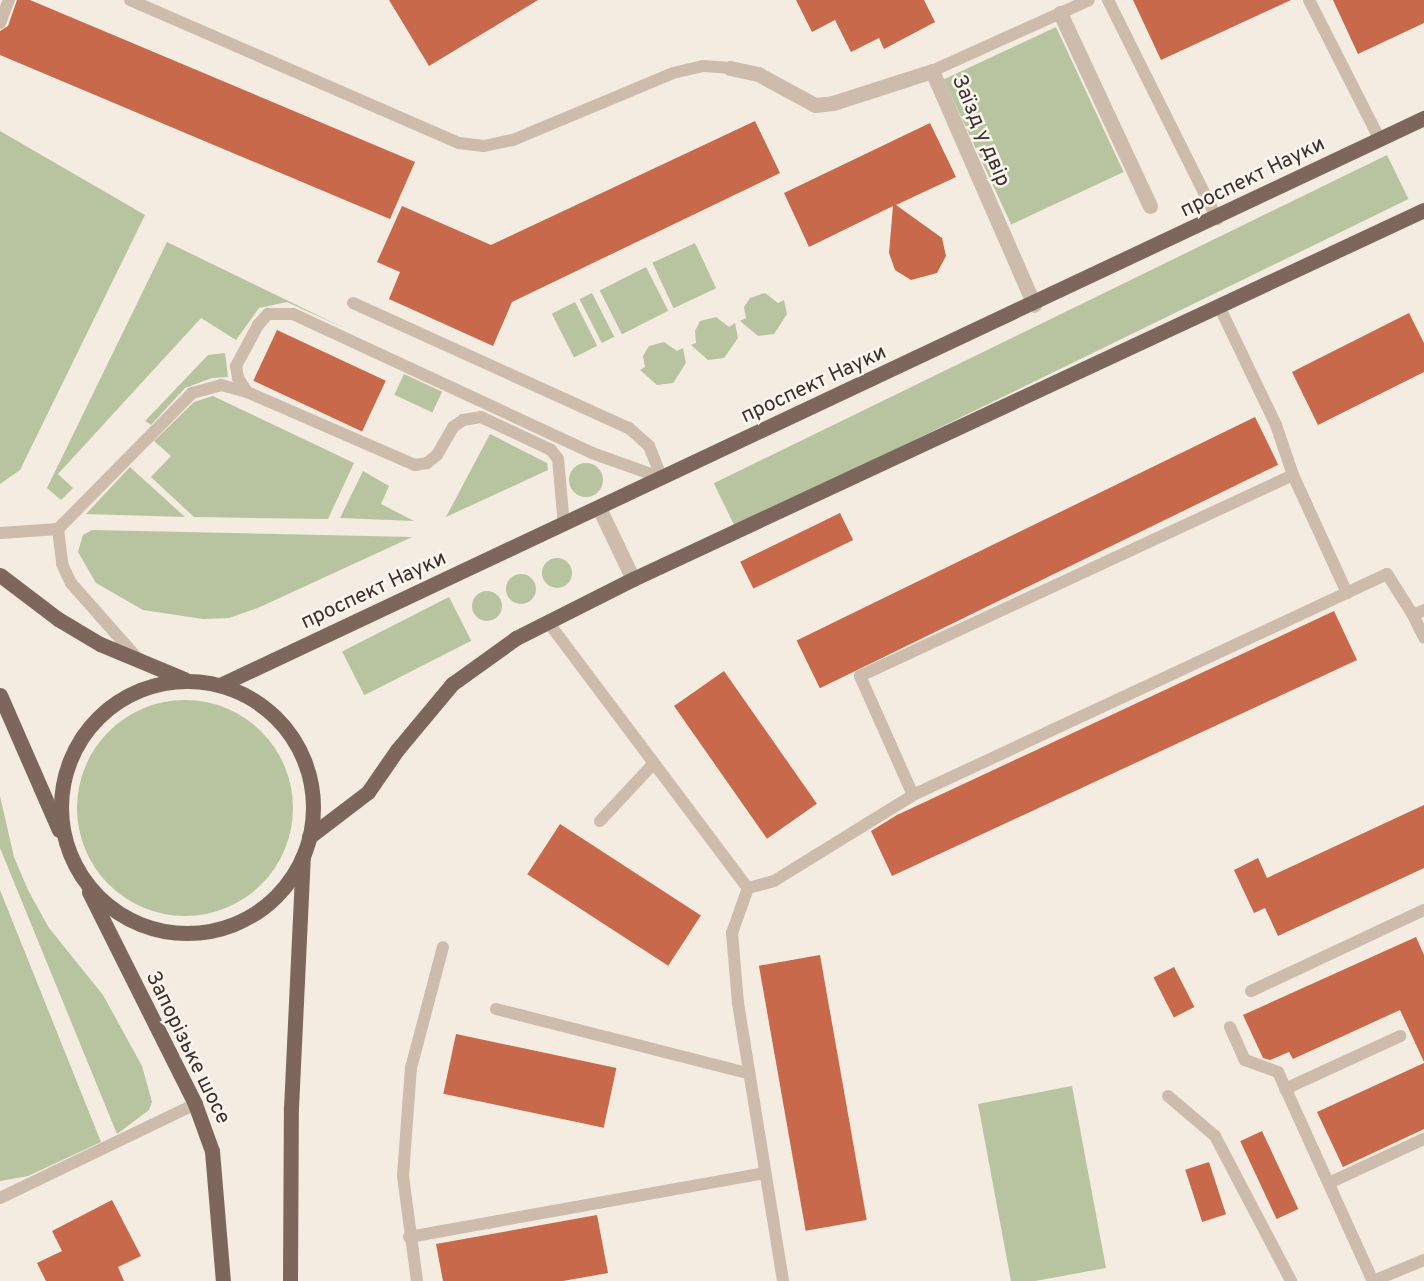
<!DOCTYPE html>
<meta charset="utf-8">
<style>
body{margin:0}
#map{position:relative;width:1424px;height:1281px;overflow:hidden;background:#f4ebe1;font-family:Overpass,sans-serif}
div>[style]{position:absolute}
.green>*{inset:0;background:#b8c4a0;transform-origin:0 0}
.round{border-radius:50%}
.building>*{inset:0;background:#c8694b;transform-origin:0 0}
.service>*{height:12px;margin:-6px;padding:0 6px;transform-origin:6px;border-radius:6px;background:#cdbbac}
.minor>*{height:15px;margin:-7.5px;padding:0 7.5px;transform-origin:7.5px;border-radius:7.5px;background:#cdbbac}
.primary>*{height:15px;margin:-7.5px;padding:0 7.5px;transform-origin:7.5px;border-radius:7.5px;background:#7d675c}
.primary>.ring{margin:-7.5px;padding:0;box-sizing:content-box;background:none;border:15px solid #7d675c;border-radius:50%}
span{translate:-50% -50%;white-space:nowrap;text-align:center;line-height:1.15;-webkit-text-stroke:5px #fbf5ee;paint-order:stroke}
.street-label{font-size:21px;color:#3b302b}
</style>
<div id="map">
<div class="green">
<div style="left:1056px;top:27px;width:160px;height:124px;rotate:65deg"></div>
<div style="clip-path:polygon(0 131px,145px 215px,20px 470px,0 484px)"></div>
<div style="left:1387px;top:155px;width:49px;height:749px;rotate:64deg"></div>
<div style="clip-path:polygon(167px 242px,344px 328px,287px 302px,259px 308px,236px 340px,201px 318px,58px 474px,73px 488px,61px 500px,47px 488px)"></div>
<div style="left:695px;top:243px;width:50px;height:47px;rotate:65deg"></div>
<div style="left:646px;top:267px;width:49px;height:52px;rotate:63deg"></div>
<div style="left:592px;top:293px;width:49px;height:14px;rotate:63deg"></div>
<div style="clip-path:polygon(765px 293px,778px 303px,784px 300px,787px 314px,774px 334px,758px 336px,740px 321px,746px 318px,744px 307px,750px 298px)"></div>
<div style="left:575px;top:302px;width:49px;height:26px;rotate:63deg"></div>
<div style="clip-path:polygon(716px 317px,729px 327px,735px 323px,738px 338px,724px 358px,708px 360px,691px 345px,696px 343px,695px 331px,700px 321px)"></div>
<div style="clip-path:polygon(664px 342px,677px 351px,683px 348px,686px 363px,673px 383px,657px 385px,640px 370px,645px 367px,643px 356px,649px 346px)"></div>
<div style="clip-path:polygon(225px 353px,228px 377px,212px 378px,185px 388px,151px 425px,145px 421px,208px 355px)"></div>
<div style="left:404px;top:374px;width:42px;height:23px;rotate:25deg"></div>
<div style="clip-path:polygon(213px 396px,354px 463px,328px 519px,194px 517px,151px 477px,171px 456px,154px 441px,194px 402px)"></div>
<div style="clip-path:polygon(490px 434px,547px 463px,548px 470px,446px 517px)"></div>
<div class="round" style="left:569px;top:463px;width:34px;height:34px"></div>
<div style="clip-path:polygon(130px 467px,185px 517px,86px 514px)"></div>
<div style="clip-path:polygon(363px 471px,389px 486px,381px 504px,414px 521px,340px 518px)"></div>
<div style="clip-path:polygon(92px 530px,412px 537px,260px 607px,229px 618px,203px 619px,143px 610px,96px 583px,78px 552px,83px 535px)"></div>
<div class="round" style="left:542px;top:558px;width:30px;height:30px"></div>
<div class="round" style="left:506px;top:574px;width:30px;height:30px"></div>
<div class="round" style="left:472px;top:591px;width:30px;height:30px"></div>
<div style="left:449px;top:597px;width:49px;height:120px;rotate:63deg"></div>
<div class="round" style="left:77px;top:700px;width:216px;height:216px"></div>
<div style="clip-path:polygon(0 796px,14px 857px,28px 890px,49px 928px,103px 995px,142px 1066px,152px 1102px,149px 1110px,117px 1134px,0 848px)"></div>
<div style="clip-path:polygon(0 890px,101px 1142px,28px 1176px,0 1181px)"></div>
<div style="clip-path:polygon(1072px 1086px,1106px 1268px,1035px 1281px,1011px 1281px,978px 1104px)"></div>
</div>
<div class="building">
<div style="clip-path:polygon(17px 0,30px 0,415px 162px,390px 219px,0 55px,0 31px,8px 26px)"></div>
<div style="clip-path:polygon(389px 0,538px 0,429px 66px)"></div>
<div style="clip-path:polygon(796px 0,924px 0,935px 22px,884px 49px,879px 38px,851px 52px,835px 20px,812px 32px)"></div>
<div style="clip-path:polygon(1133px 0,1291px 0,1161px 60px)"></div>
<div style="clip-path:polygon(1333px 0,1424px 0,1424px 23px,1358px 54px)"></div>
<div style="clip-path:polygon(755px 121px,780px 173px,512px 302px,493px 346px,389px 299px,400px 272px,377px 262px,402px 206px,491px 245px)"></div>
<div style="clip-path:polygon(930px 123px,956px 177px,896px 205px,942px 238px,946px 256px,937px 273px,911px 280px,895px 270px,889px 253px,893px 206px,809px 247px,784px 193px)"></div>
<div style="clip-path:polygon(1409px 313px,1424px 343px,1424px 372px,1318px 425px,1292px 372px)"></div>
<div style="left:277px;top:330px;width:120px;height:56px;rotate:25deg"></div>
<div style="left:1255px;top:417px;width:53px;height:510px;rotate:64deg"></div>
<div style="left:840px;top:513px;width:30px;height:111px;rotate:64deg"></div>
<div style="clip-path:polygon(1334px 611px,1357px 660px,892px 876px,871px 831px,897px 815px)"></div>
<div style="left:724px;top:671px;width:162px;height:61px;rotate:55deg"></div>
<div style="clip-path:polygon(1424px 805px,1424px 868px,1278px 936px,1265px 908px,1254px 913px,1234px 870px,1258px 858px,1267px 878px)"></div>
<div style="left:560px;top:824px;width:168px;height:60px;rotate:33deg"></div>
<div style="clip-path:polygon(1416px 937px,1424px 955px,1424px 1062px,1400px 1010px,1293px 1059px,1289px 1052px,1270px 1060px,1263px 1058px,1243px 1015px)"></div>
<div style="left:820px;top:955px;width:269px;height:62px;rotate:80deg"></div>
<div style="left:1174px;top:967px;width:45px;height:23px;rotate:63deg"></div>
<div style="left:456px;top:1034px;width:164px;height:61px;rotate:12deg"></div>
<div style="clip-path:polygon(1424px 1063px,1424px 1129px,1343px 1167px,1317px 1112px)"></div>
<div style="left:1262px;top:1131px;width:86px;height:24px;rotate:65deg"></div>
<div style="left:1209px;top:1162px;width:55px;height:25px;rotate:72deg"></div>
<div style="clip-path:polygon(112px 1200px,141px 1256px,118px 1267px,124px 1281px,46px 1281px,37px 1263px,62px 1251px,52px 1231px)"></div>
<div style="clip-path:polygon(597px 1215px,608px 1273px,563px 1281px,443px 1281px,436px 1244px)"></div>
</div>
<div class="service">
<div style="left:130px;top:0;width:359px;rotate:23.5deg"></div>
<div style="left:459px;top:143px;width:25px;rotate:7deg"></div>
<div style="left:484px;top:146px;width:30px;rotate:-12deg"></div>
<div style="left:513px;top:140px;width:173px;rotate:-22.7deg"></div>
<div style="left:673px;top:73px;width:31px;rotate:-13deg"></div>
<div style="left:703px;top:66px;width:27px;rotate:4deg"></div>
<div style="left:1108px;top:0;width:245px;rotate:63.5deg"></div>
<div style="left:1309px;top:0;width:157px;rotate:63.1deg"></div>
<div style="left:0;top:23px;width:25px;rotate:-69deg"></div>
<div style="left:932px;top:71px;width:172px;rotate:-24.3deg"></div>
<div style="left:353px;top:303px;width:303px;rotate:24.4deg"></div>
<div style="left:629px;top:428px;width:27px;rotate:42deg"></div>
<div style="left:649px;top:446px;width:35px;rotate:68deg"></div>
<div style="left:1219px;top:306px;width:132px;rotate:64.4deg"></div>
<div style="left:1276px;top:425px;width:53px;rotate:71.2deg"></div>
<div style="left:1293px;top:475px;width:130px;rotate:65.4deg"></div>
<div style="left:247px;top:392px;width:17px;rotate:-123deg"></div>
<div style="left:238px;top:378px;width:12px;rotate:-99deg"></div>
<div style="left:236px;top:366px;width:47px;rotate:-61.8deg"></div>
<div style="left:258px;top:325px;width:15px;rotate:-48deg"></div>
<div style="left:268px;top:314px;width:25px"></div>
<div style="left:293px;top:314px;width:330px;rotate:24.9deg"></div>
<div style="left:592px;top:453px;width:74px;rotate:19.7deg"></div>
<div style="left:58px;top:529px;width:35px;rotate:83deg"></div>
<div style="left:62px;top:564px;width:21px;rotate:65deg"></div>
<div style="left:71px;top:583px;width:101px;rotate:48.6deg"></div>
<div style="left:0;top:533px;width:58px;rotate:-3.9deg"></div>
<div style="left:58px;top:529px;width:191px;rotate:-45.4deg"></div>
<div style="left:192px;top:393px;width:30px;rotate:-15deg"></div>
<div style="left:221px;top:385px;width:27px;rotate:15deg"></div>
<div style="left:247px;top:392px;width:183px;rotate:23.5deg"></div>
<div style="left:415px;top:465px;width:12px;rotate:-9deg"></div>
<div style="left:427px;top:463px;width:13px;rotate:-39deg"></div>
<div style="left:437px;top:455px;width:32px;rotate:-60deg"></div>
<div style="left:453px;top:427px;width:12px;rotate:-35deg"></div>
<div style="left:463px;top:420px;width:18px;rotate:-9deg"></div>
<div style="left:481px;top:417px;width:77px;rotate:25.2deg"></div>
<div style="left:551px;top:450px;width:11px;rotate:52deg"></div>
<div style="left:558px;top:459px;width:66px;rotate:84.8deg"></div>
<div style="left:1413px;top:615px;width:25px;rotate:64deg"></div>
<div style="left:548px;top:622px;width:333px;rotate:53.1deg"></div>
<div style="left:748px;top:888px;width:48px;rotate:109.6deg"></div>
<div style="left:732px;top:933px;width:70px;rotate:85.1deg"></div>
<div style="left:738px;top:1003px;width:282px;rotate:80.8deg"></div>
<div style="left:913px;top:795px;width:130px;rotate:-114deg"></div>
<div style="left:860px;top:676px;width:477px;rotate:-24.9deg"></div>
<div style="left:600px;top:821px;width:79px;rotate:-47deg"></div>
<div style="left:748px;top:888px;width:27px;rotate:-15deg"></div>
<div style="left:774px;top:881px;width:163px;rotate:-31.7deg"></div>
<div style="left:913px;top:795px;width:523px;rotate:-25deg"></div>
<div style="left:1387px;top:574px;width:49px;rotate:57.6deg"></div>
<div style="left:1413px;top:615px;width:12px;rotate:-24deg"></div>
<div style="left:1251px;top:991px;width:191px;rotate:-25.1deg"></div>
<div style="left:496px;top:1009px;width:260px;rotate:14.3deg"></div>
<div style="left:1230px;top:1027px;width:36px;rotate:66deg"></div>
<div style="left:1245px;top:1060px;width:35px;rotate:20deg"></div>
<div style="left:1278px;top:1072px;width:230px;rotate:65.6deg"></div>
<div style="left:1285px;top:1089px;width:127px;rotate:-24.7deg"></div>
<div style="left:1168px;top:1096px;width:62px;rotate:40.4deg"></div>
<div style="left:1215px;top:1136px;width:164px;rotate:62.3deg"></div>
<div style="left:1329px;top:1183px;width:105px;rotate:-24.9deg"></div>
<div style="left:0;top:1198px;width:216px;rotate:-25.7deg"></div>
<div style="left:409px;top:1237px;width:361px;rotate:-10.2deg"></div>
<div style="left:417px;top:1281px;width:106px;rotate:-97.6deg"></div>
<div style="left:403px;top:1176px;width:108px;rotate:-85.8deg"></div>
<div style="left:411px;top:1068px;width:125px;rotate:-75.2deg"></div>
<div style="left:1373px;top:1281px;width:55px;rotate:-22.4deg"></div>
</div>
<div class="minor">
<div style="left:1060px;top:13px;width:213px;rotate:65deg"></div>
<div style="left:730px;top:68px;width:29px;rotate:12deg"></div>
<div style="left:758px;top:74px;width:65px;rotate:28.5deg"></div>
<div style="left:815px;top:105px;width:18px;rotate:-6deg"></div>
<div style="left:833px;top:103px;width:104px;rotate:-17.9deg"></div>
<div style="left:932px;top:71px;width:255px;rotate:66.4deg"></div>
<div style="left:599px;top:508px;width:79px;rotate:64.4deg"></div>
</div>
<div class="primary">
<div style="left:0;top:575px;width:73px;rotate:37.2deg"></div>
<div style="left:58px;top:619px;width:49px;rotate:30.8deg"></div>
<div style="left:100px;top:644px;width:91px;rotate:22.6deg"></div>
<div class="ring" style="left:61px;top:681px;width:237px;height:237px"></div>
<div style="left:220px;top:685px;width:1331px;rotate:-25.22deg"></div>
<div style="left:0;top:695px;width:147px;rotate:66.4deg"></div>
<div style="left:309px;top:837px;width:74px;rotate:-37.3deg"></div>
<div style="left:368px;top:792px;width:51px;rotate:-55.4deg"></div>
<div style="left:397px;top:750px;width:86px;rotate:-50.2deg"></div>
<div style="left:452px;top:684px;width:79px;rotate:-35.7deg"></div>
<div style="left:516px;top:638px;width:131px;rotate:-26.8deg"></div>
<div style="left:633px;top:579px;width:873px;rotate:-25.01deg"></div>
<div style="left:89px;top:892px;width:237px;rotate:63.4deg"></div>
<div style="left:195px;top:1104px;width:50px;rotate:70.1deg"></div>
<div style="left:212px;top:1151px;width:130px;rotate:85.2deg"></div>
<div style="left:290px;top:1281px;width:173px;rotate:-89.7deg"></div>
<div style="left:291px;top:1108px;width:251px;rotate:-87.3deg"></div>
</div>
<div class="street-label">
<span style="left:980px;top:131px;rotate:67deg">Заїзд у двір</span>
<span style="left:1253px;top:178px;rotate:-26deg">проспект Науки</span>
<span style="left:814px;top:385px;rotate:-25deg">проспект Науки</span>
<span style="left:374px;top:591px;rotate:-25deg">проспект Науки</span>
<span style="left:187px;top:1048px;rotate:64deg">Запорізьке шосе</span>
</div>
</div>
